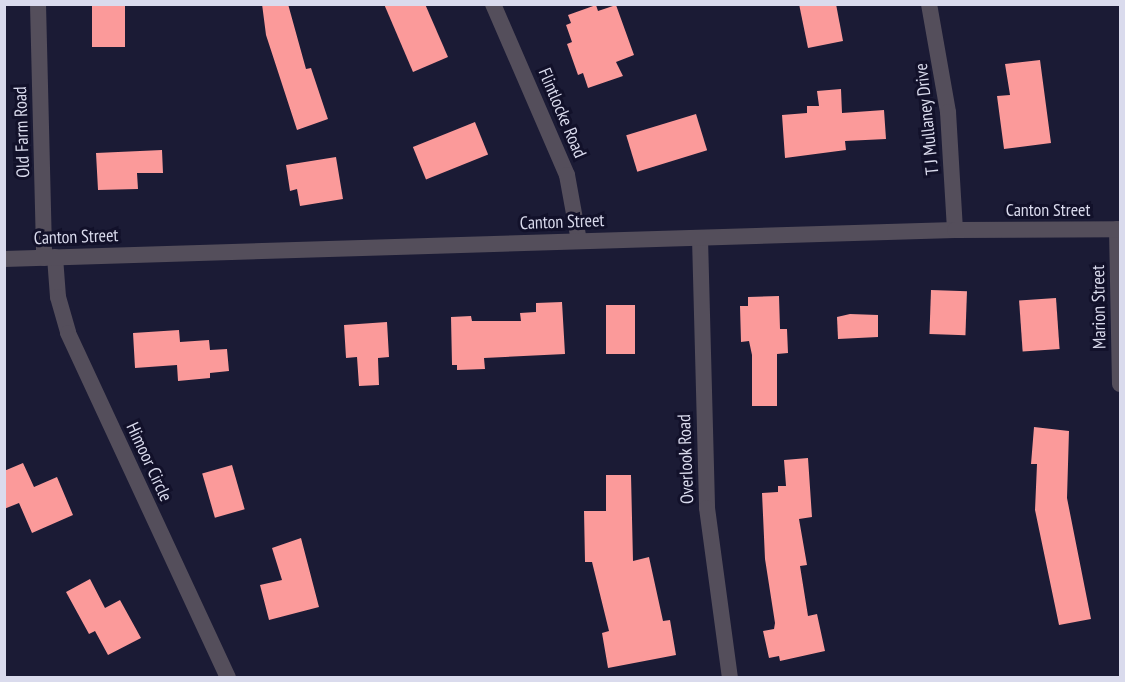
<!DOCTYPE html>
<style>
body{margin:0}
#map{position:relative;width:1125px;height:682px;overflow:hidden;background:#1b1b35;font-family:"PT Sans Narrow",sans-serif}
div>[style]{position:absolute}
.building>*{inset:0;background:#fb9a9a;transform-origin:0 0}
.minor>*{height:16px;margin:-8px;padding:0 8px;transform-origin:8px;border-radius:8px;background:#544e5b}
.tertiary>*{height:16px;margin:-8px;padding:0 8px;transform-origin:8px;border-radius:8px;background:#544e5b}
span{translate:-50% -50%;white-space:nowrap;text-align:center;line-height:1.15;-webkit-text-stroke:6px #12112a;paint-order:stroke}
.street-label{font-size:18px;color:#dadbed}
.frame{position:absolute;inset:0;border:6px solid #dadbed;pointer-events:none}
</style>
<div id="map">
<div class="building">
<div style="left:92px;top:4px;width:33px;height:43px"></div>
<div style="clip-path:polygon(262px 4px,288px 4px,306px 69px,311px 68px,328px 119px,297px 130px,266px 35px)"></div>
<div style="clip-path:polygon(384px 4px,425px 4px,448px 57px,413px 72px)"></div>
<div style="clip-path:polygon(799px 4px,836px 4px,843px 41px,808px 48px)"></div>
<div style="clip-path:polygon(596px 5px,598px 11px,616px 5px,634px 55px,616px 62px,623px 76px,588px 88px,583px 73px,578px 75px,567px 44px,572px 42px,566px 25px,571px 23px,568px 15px)"></div>
<div style="clip-path:polygon(1040px 60px,1051px 143px,1004px 149px,997px 96px,1010px 95px,1005px 64px)"></div>
<div style="clip-path:polygon(841px 89px,842px 113px,884px 110px,886px 139px,845px 141px,846px 150px,785px 158px,782px 115px,807px 113px,807px 106px,819px 106px,817px 91px)"></div>
<div style="left:696px;top:114px;width:38px;height:73px;rotate:73deg"></div>
<div style="left:475px;top:122px;width:35px;height:67px;rotate:68deg"></div>
<div style="clip-path:polygon(162px 150px,163px 173px,137px 173px,138px 189px,98px 190px,96px 153px)"></div>
<div style="clip-path:polygon(336px 157px,343px 199px,300px 206px,297px 189px,290px 191px,286px 165px)"></div>
<div style="left:931px;top:290px;width:36px;height:44px;rotate:2deg"></div>
<div style="clip-path:polygon(779px 296px,780px 329px,787px 329px,788px 353px,777px 354px,777px 406px,752px 406px,752px 355px,749px 341px,741px 342px,740px 306px,748px 306px,748px 297px)"></div>
<div style="left:1056px;top:298px;width:51px;height:37px;rotate:86deg"></div>
<div style="clip-path:polygon(562px 302px,565px 354px,484px 358px,485px 369px,457px 370px,457px 365px,452px 365px,451px 317px,471px 316px,472px 321px,521px 321px,520px 313px,536px 312px,536px 303px)"></div>
<div style="left:606px;top:305px;width:29px;height:49px"></div>
<div style="clip-path:polygon(850px 314px,878px 315px,878px 337px,838px 339px,837px 317px)"></div>
<div style="clip-path:polygon(387px 322px,389px 357px,378px 358px,379px 385px,359px 386px,357px 357px,346px 358px,344px 325px)"></div>
<div style="clip-path:polygon(179px 330px,180px 342px,209px 340px,210px 350px,227px 349px,229px 371px,210px 373px,210px 378px,178px 381px,177px 365px,135px 368px,133px 333px)"></div>
<div style="clip-path:polygon(1034px 427px,1069px 431px,1067px 498px,1091px 619px,1059px 625px,1035px 510px,1037px 464px,1031px 464px)"></div>
<div style="clip-path:polygon(808px 458px,812px 517px,799px 519px,807px 565px,800px 566px,808px 616px,817px 614px,825px 651px,780px 661px,779px 656px,769px 658px,763px 631px,774px 629px,775px 623px,765px 559px,762px 493px,778px 492px,778px 486px,786px 486px,784px 460px)"></div>
<div style="clip-path:polygon(23px 463px,34px 487px,57px 477px,73px 515px,32px 533px,19px 503px,4px 509px,4px 471px)"></div>
<div style="left:232px;top:465px;width:46px;height:31px;rotate:74deg"></div>
<div style="clip-path:polygon(606px 475px,631px 475px,633px 561px,649px 557px,663px 621px,670px 620px,676px 655px,608px 668px,602px 633px,609px 631px,592px 562px,585px 562px,584px 511px,606px 511px)"></div>
<div style="clip-path:polygon(301px 538px,319px 607px,269px 620px,260px 585px,282px 580px,272px 548px)"></div>
<div style="clip-path:polygon(90px 579px,105px 608px,120px 600px,141px 638px,108px 655px,95px 631px,89px 634px,66px 592px)"></div>
</div>
<div class="minor">
<div style="left:38px;top:4px;width:254px;rotate:88.6deg"></div>
<div style="left:493px;top:4px;width:186px;rotate:66.6deg"></div>
<div style="left:567px;top:175px;width:67px;rotate:79.7deg"></div>
<div style="left:929px;top:4px;width:110px;rotate:80deg"></div>
<div style="left:948px;top:112px;width:118px;rotate:86.6deg"></div>
<div style="left:1117px;top:229px;width:155px;rotate:88.9deg"></div>
<div style="left:700px;top:238px;width:270px;rotate:88.5deg"></div>
<div style="left:707px;top:508px;width:172px;rotate:82.3deg"></div>
<div style="left:55px;top:257px;width:40px;rotate:85.7deg"></div>
<div style="left:58px;top:297px;width:37px;rotate:74deg"></div>
<div style="left:68px;top:333px;width:380px;rotate:65.1deg"></div>
</div>
<div class="tertiary">
<div style="left:4px;top:259px;width:951px;rotate:-1.75deg"></div>
<div style="left:955px;top:230px;width:165px;rotate:-0.3deg"></div>
</div>
<div class="street-label">
<span style="left:562px;top:113px;rotate:67deg">Flintlocke Road</span>
<span style="left:927px;top:119px;rotate:-96deg">T J Mullaney Drive</span>
<span style="left:22px;top:132px;rotate:-92deg">Old Farm Road</span>
<span style="left:1048px;top:210px">Canton Street</span>
<span style="left:562px;top:222px;rotate:-2deg">Canton Street</span>
<span style="left:76px;top:237px;rotate:-2deg">Canton Street</span>
<span style="left:1099px;top:307px;rotate:-91deg">Marion Street</span>
<span style="left:686px;top:459px;rotate:-92deg">Overlook Road</span>
<span style="left:149px;top:462px;rotate:65deg">Himoor Circle</span>
</div>
<div class="frame"></div>
</div>
